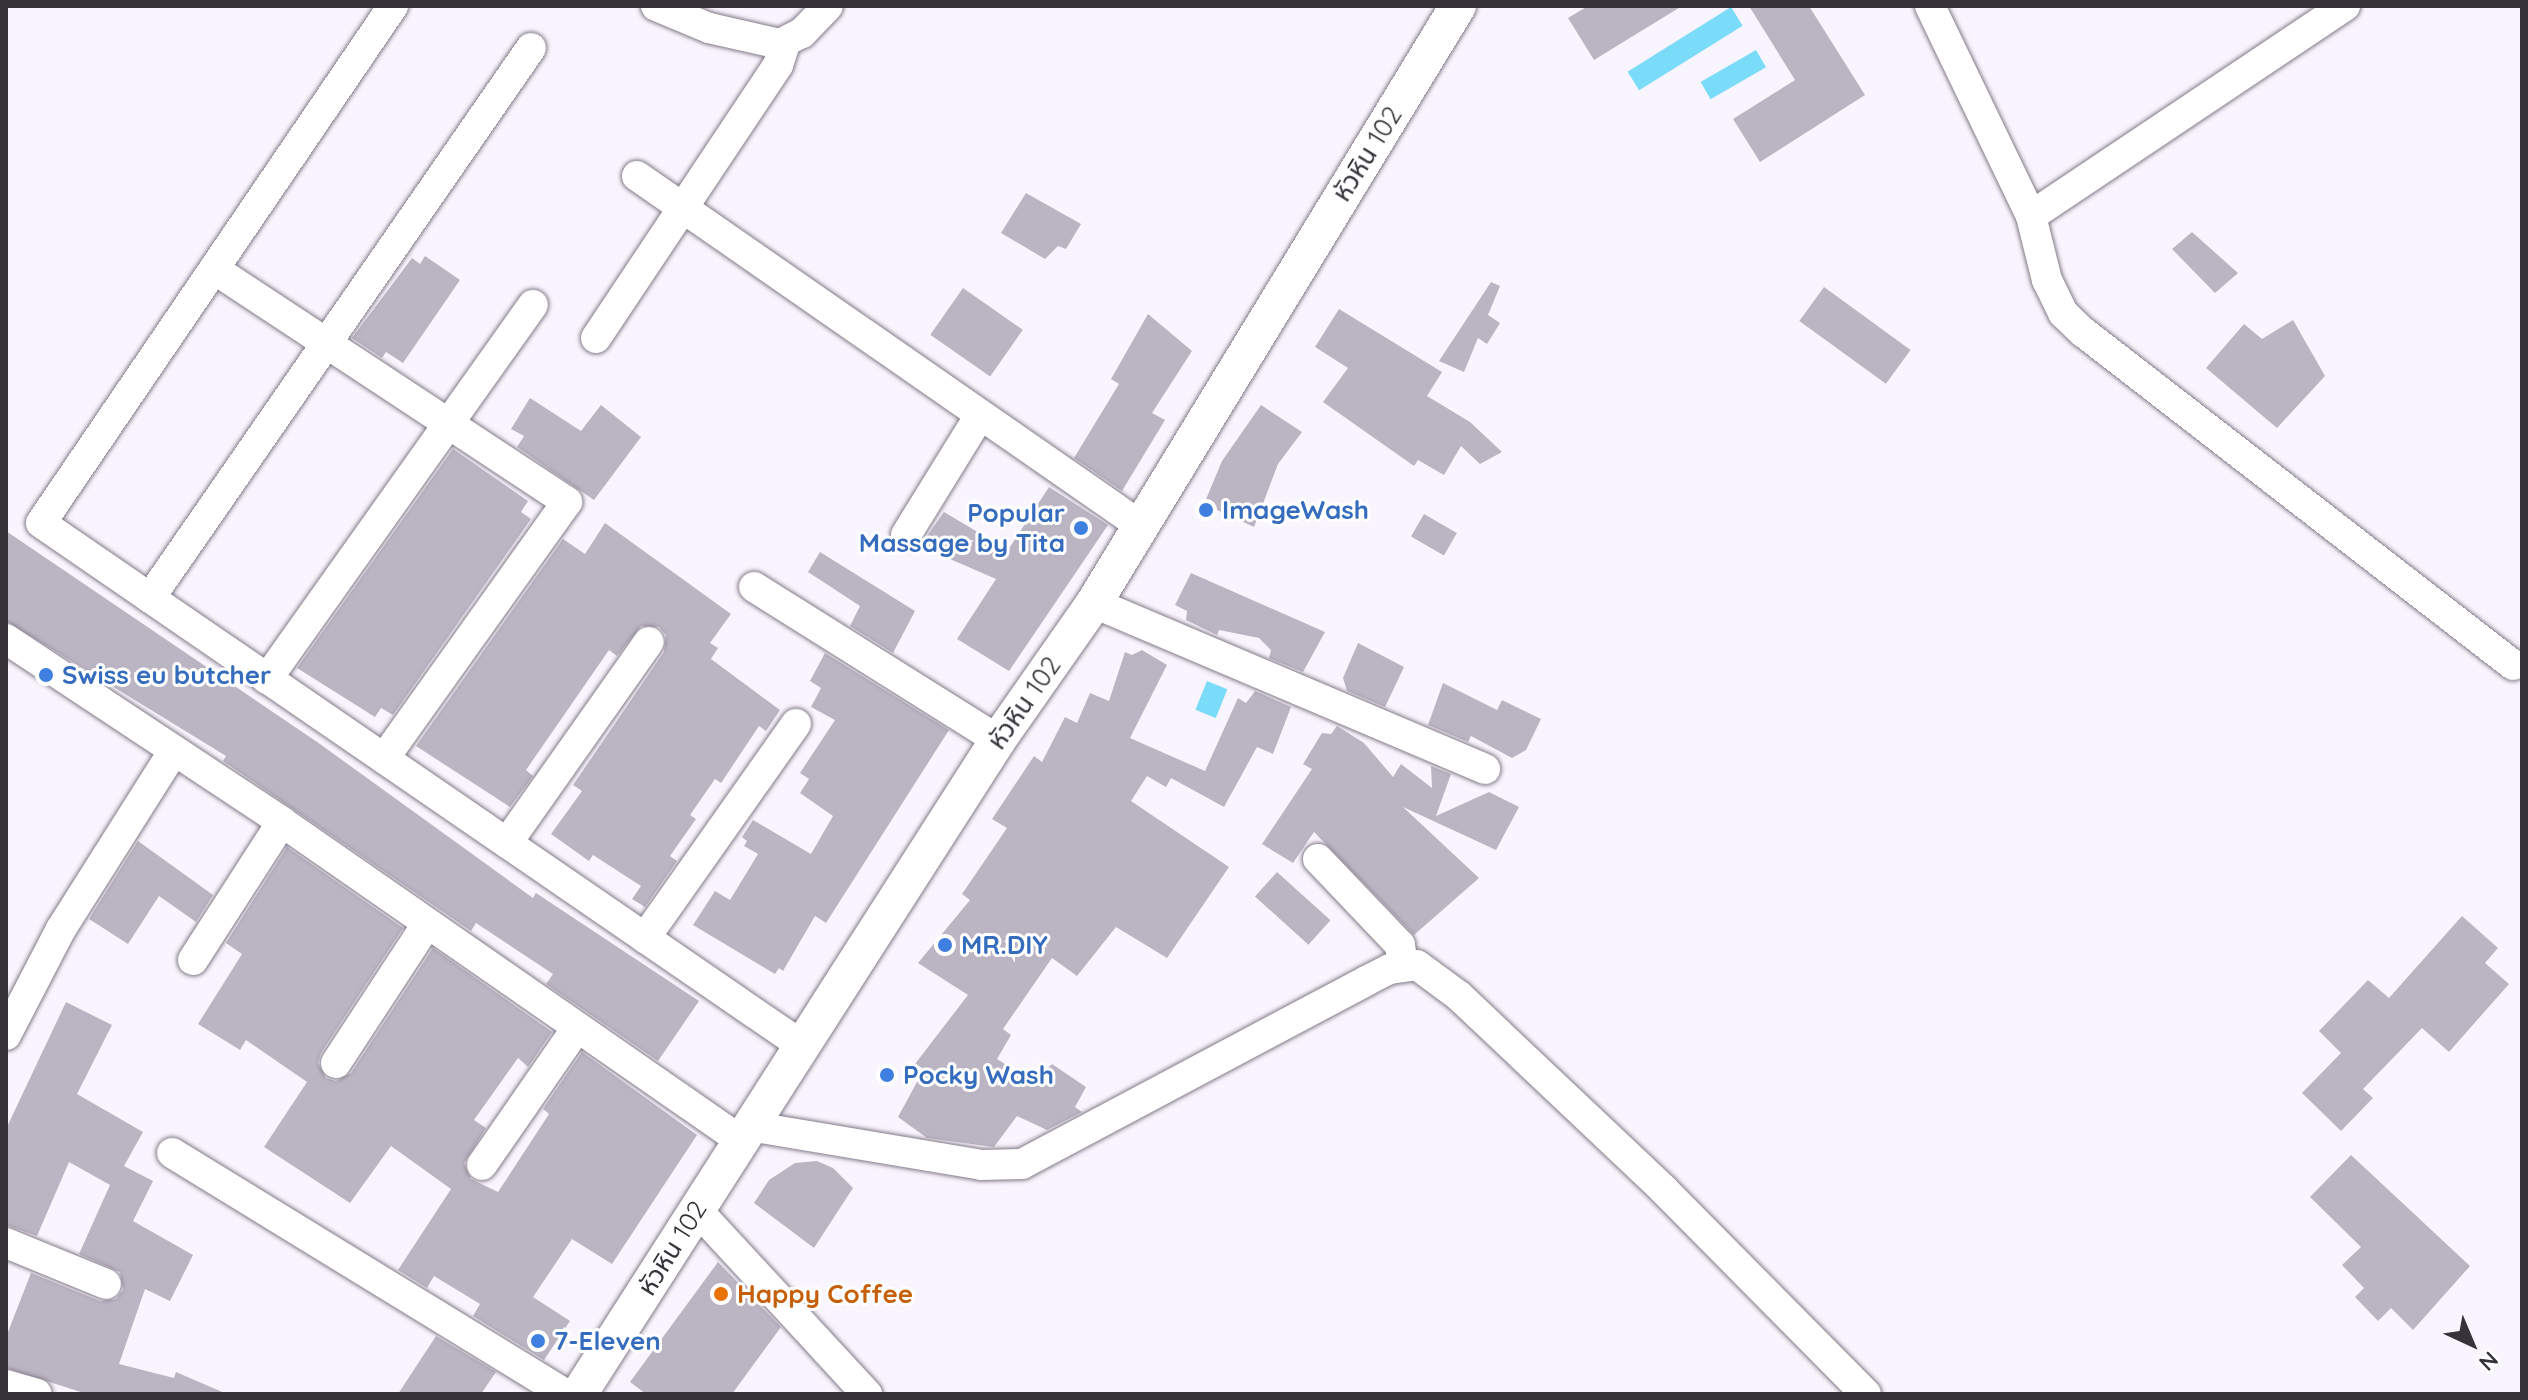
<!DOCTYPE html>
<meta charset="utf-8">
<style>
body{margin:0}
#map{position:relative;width:2528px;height:1400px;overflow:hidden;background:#f9f5fe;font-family:Quicksand,"Noto Sans Thai",sans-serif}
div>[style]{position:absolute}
.water>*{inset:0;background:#7adcf9;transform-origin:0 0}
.building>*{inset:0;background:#bbb5c3;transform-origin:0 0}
.roads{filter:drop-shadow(0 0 2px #827b89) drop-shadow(0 0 2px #827b89)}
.minor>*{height:30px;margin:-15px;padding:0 15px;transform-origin:15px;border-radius:15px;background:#fff}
.tertiary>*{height:36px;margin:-18px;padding:0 18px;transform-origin:18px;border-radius:18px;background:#fff}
.dots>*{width:22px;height:22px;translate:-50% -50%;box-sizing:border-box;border:4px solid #fff;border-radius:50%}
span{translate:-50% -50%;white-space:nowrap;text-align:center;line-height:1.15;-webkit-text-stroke:6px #fff;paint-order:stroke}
.street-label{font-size:26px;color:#353339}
.shop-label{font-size:26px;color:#366cbe;font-weight:700}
.left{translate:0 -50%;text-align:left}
.right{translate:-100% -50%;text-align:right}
.food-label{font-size:26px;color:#c56008;font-weight:700}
.frame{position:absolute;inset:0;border:8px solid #353339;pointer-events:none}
.north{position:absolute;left:2432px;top:1304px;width:80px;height:80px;-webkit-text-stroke:6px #fff;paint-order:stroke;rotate:136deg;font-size:22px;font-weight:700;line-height:32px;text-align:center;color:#353339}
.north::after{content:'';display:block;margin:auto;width:28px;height:36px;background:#353339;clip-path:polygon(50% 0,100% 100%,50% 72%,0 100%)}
</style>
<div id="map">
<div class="water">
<div style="left:1731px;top:7px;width:22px;height:122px;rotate:58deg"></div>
<div style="left:1756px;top:50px;width:20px;height:64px;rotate:60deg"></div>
<div style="left:1207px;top:681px;width:22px;height:31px;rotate:22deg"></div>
</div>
<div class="building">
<div style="clip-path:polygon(1588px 6px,1682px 6px,1594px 60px,1568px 18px)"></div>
<div style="clip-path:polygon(1749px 6px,1809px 6px,1865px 95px,1760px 162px,1733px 119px,1795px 80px)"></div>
<div style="clip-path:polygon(1026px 193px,1081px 224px,1066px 249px,1058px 246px,1045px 259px,1001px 233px)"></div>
<div style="clip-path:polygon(2192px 232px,2238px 273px,2215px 293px,2172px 249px)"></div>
<div style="clip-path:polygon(425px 256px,460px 280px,403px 363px,386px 352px,382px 358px,352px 338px,412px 258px,420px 264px)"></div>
<div style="clip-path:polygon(1491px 282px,1500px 286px,1488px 315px,1500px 323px,1487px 344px,1478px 338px,1464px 372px,1439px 361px)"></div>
<div style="left:1824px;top:287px;width:107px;height:42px;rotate:36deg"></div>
<div style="left:963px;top:288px;width:73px;height:57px;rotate:35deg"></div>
<div style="clip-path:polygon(1339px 309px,1442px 372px,1427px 396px,1470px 422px,1502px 452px,1480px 464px,1461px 446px,1444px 475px,1418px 460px,1414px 466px,1323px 402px,1348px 368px,1315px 347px)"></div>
<div style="clip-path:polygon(1148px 314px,1192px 351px,1152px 413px,1165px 420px,1122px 491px,1074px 458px,1119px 384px,1111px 379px)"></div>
<div style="clip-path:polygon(2293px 320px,2325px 376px,2277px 428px,2206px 368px,2244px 324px,2262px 339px)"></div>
<div style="clip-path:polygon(530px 398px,581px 431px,601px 405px,641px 437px,594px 500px,517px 447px,524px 436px,511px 429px)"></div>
<div style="clip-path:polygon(1261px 405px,1302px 432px,1278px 464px,1254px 527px,1204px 504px,1222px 461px)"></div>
<div style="clip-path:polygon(453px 449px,528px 501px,521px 512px,531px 519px,393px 715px,381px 708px,375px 717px,297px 668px)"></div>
<div style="clip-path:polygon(1049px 487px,1108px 525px,1009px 671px,957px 639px,996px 579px,920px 546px,944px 512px,1008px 550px)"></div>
<div style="left:1424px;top:514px;width:38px;height:26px;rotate:30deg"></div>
<div style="clip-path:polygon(605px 523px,731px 614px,710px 643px,718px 648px,711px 659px,780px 710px,766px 731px,759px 726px,721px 783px,715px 779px,690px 815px,696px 819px,670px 856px,677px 861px,645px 907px,632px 899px,641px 886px,593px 855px,589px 861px,551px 834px,582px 791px,573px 785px,664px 652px,666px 635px,659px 627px,641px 626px,617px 656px,609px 650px,526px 770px,533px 776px,510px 807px,416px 746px,563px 539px,585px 554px)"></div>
<div style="clip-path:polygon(6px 531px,320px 744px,533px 898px,536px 893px,699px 1001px,658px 1061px,546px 984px,553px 974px,476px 923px,471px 931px,223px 761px,226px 756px,6px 621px)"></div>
<div style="clip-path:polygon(820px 552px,915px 611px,893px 653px,850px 626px,860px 606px,808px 572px)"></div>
<div style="clip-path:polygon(1191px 573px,1325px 632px,1303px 672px,1269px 658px,1271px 650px,1259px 638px,1219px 630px,1217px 635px,1186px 620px,1187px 611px,1175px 605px)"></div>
<div style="clip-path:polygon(1358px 643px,1404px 667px,1385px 707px,1347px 691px,1343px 678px)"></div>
<div style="clip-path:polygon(1142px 650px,1167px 665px,1130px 738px,1205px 771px,1238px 698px,1246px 703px,1255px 691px,1291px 707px,1273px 754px,1257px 747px,1224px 807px,1171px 778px,1166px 787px,1147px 776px,1131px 801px,1229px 867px,1167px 958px,1116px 927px,1077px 976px,1052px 958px,1003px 1029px,1011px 1035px,997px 1059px,1033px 1082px,1052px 1064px,1086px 1087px,1075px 1107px,1082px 1112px,1047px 1130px,1017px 1116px,994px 1147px,927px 1138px,898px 1117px,924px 1069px,915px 1064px,968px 995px,918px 963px,970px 900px,962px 894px,1007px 828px,992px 819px,1034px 756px,1042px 762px,1065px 717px,1077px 723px,1090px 693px,1109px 701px,1125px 652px,1132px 655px)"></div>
<div style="clip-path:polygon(825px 653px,949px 730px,826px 923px,815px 916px,783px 971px,779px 968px,775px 974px,693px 925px,715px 891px,730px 900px,758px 854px,744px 846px,747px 841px,742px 837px,753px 820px,811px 854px,833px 816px,800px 793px,809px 779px,800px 773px,835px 720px,811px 707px,821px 688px,810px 681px)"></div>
<div style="clip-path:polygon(1443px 683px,1497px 710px,1502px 700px,1541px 719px,1526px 750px,1512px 758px,1471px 736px,1468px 742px,1428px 725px)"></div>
<div style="clip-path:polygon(1337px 726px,1364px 743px,1393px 777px,1401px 764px,1432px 788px,1431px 766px,1451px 774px,1436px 816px,1489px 792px,1519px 807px,1496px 850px,1403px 807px,1479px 878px,1414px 935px,1314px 832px,1293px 863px,1262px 844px,1312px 769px,1303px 764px,1322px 733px,1331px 734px)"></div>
<div style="clip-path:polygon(138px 841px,213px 895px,196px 922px,159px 896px,128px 944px,89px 919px)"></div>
<div style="clip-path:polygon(287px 847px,403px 928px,321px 1053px,318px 1063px,326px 1078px,336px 1081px,351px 1073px,433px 948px,552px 1032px,528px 1067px,518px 1058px,474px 1120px,486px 1128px,464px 1163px,471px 1179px,498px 1192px,549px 1114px,543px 1109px,582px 1052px,697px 1135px,612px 1264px,572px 1239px,533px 1297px,570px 1321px,544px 1360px,473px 1316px,480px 1304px,434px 1276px,427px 1288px,398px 1270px,451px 1189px,391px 1146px,350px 1203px,264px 1147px,307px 1082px,246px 1040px,240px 1050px,198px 1024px,242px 954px,226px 943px)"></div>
<div style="left:1277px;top:872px;width:72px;height:33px;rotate:42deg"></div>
<div style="clip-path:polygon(2462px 916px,2498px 948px,2485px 963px,2509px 984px,2449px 1052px,2422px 1028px,2363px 1089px,2373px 1098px,2341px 1131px,2302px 1093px,2341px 1053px,2319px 1031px,2368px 980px,2389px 998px)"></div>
<div style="clip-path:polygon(66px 1002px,112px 1025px,77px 1094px,143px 1132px,124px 1166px,153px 1181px,133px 1221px,193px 1255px,170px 1301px,145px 1289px,119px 1364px,174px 1378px,176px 1372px,227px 1394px,87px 1394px,6px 1368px,6px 1337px,31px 1273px,100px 1301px,116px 1299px,123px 1290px,120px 1272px,79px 1254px,110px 1185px,69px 1162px,37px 1236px,6px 1225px,6px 1129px)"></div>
<div style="clip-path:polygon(2351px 1155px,2470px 1266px,2413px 1330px,2391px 1308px,2378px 1321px,2355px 1297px,2364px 1288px,2342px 1265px,2361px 1247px,2310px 1197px)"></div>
<div style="clip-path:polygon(817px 1161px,833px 1168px,853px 1188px,814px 1248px,754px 1203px,769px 1180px,795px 1163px)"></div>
<div style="clip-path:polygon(718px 1262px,781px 1327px,732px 1394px,646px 1394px,630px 1382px)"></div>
<div style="clip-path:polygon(436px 1336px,496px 1372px,481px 1394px,398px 1394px)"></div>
</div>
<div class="roads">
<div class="minor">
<div style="left:393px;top:6px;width:625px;rotate:124.25deg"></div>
<div style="left:41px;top:523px;width:922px;rotate:34.48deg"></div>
<div style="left:656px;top:6px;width:57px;rotate:22.5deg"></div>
<div style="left:709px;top:28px;width:73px;rotate:12.7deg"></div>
<div style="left:780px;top:44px;width:25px;rotate:-27deg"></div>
<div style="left:802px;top:33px;width:37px;rotate:-46deg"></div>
<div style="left:1930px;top:6px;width:233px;rotate:64.3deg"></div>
<div style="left:2031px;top:216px;width:378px;rotate:-33.8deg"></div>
<div style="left:637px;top:176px;width:610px;rotate:34.78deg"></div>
<div style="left:2031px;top:216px;width:66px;rotate:76deg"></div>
<div style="left:2047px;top:280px;width:37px;rotate:64deg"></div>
<div style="left:2063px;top:313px;width:28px;rotate:44deg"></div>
<div style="left:2083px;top:332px;width:544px;rotate:37.75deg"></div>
<div style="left:214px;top:269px;width:423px;rotate:33.4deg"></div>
<div style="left:567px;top:502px;width:315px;rotate:125.5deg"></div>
<div style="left:596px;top:338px;width:328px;rotate:-56.3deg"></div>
<div style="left:778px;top:65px;width:22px;rotate:-72deg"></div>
<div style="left:906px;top:535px;width:139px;rotate:-58.3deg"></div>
<div style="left:754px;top:587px;width:288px;rotate:32.1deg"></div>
<div style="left:150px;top:598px;width:669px;rotate:-55.29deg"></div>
<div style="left:1094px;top:603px;width:425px;rotate:23deg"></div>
<div style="left:6px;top:639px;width:331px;rotate:33.5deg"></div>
<div style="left:282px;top:822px;width:558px;rotate:34.77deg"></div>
<div style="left:267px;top:679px;width:459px;rotate:-54.6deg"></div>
<div style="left:507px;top:843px;width:246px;rotate:-54.8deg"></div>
<div style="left:1318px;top:859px;width:119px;rotate:46.4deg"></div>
<div style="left:1400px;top:945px;width:21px;rotate:82deg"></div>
<div style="left:645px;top:938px;width:262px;rotate:-54.8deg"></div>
<div style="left:193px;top:960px;width:164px;rotate:-57.2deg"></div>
<div style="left:6px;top:1035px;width:119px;rotate:-62.6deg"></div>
<div style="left:61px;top:929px;width:209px;rotate:-57.7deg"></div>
<div style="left:336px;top:1063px;width:166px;rotate:-56.8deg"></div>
<div style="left:749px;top:1126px;width:235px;rotate:9.5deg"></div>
<div style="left:981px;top:1165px;width:41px;rotate:-1.4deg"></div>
<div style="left:1022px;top:1164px;width:390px;rotate:-28deg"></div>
<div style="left:1366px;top:981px;width:27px;rotate:-27deg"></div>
<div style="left:1390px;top:969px;width:27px;rotate:-8deg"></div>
<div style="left:1417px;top:965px;width:52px;rotate:36.4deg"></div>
<div style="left:1459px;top:996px;width:282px;rotate:43.4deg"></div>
<div style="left:1664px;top:1190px;width:287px;rotate:45.3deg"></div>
<div style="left:172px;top:1153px;width:462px;rotate:31.5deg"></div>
<div style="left:482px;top:1165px;width:165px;rotate:-55.3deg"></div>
<div style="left:697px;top:1210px;width:251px;rotate:47.3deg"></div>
<div style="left:6px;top:1243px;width:108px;rotate:22.3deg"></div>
<div style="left:6px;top:1385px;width:32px;rotate:16deg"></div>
</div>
<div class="tertiary">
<div style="left:579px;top:1394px;width:777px;rotate:-57.35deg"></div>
<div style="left:998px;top:740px;width:167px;rotate:-55deg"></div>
<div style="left:1094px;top:603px;width:699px;rotate:-58.63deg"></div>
</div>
</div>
<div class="dots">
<div style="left:1206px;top:510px;background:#3f7fe0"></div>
<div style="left:1081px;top:528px;background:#3f7fe0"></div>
<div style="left:46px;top:675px;background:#3f7fe0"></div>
<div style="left:945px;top:945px;background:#3f7fe0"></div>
<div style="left:887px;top:1075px;background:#3f7fe0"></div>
<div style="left:721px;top:1294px;background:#e8710a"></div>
<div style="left:538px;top:1341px;background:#3f7fe0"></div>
</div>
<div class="street-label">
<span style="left:1367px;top:154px;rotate:-58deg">หัวหิน 102</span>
<span style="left:1024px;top:703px;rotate:-55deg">หัวหิน 102</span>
<span style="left:672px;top:1248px;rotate:-58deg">หัวหิน 102</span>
</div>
<div class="shop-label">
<span class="left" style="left:1222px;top:510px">ImageWash</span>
<span class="right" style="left:1065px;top:528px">Popular<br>Massage by Tita</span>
<span class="left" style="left:62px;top:675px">Swiss eu butcher</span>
<span class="left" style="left:961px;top:945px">MR.DIY</span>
<span class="left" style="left:903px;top:1075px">Pocky Wash</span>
<span class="left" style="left:554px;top:1341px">7-Eleven</span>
</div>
<div class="food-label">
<span class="left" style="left:737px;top:1294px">Happy Coffee</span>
</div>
<div class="frame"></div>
<div class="north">N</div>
</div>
